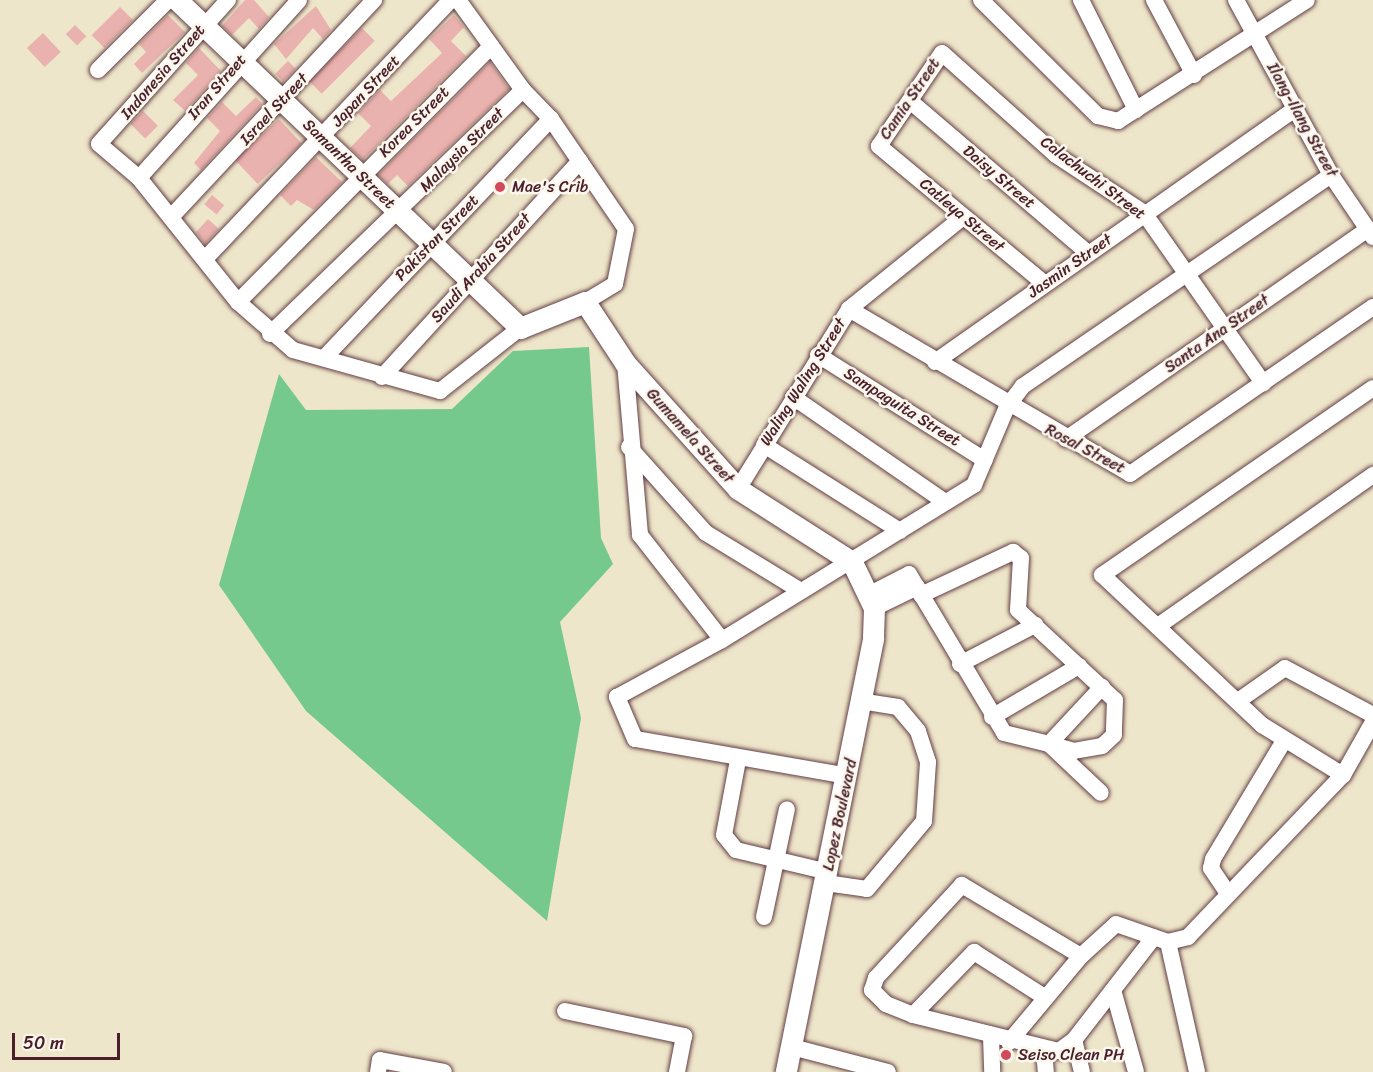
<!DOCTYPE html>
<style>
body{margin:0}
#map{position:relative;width:1373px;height:1072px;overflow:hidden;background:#eee6ca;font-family:Sriracha,sans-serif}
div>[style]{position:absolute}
.green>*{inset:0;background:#76c98c}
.building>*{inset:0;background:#eab2ae;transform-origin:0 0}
.roads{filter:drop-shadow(0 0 2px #633d43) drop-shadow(0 0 2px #633d43)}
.minor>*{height:16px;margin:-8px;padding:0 8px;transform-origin:8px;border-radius:8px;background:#fff}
.tertiary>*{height:21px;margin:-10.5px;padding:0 10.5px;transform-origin:10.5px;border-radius:10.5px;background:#fff}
.dots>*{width:16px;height:16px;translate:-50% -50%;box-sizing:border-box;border:3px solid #fbf7ec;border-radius:50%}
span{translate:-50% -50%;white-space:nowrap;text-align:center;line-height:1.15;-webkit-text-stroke:5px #fbf7ec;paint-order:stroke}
.street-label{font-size:16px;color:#4a1f2b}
.poi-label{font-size:16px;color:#4a1f2b}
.left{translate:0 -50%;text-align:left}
.scale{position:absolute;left:12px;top:1033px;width:108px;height:27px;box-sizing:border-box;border:3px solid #4a1f2b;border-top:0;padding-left:8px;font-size:18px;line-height:21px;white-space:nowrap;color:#4a1f2b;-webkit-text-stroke:4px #fbf7ec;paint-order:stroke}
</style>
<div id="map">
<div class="green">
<div style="clip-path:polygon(589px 347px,601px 538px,613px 564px,560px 622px,581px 718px,547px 921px,306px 711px,219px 585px,279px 374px,306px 410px,452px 409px,513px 351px)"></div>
</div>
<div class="building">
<div style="clip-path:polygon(245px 0,254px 0,269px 17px,259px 29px,249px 18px,232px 35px,222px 26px)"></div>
<div style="clip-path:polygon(316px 6px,331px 30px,323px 39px,313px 28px,286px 59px,274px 44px)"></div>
<div style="left:120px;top:7px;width:18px;height:40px;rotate:45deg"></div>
<div style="clip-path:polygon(168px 15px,185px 32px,142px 73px,134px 64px,146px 52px,139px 44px)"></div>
<div style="clip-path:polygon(454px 15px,464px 27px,451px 41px,466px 56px,363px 160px,350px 148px,371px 126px,358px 113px,380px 90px,391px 101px,442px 53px,429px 39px)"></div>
<div style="left:75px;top:25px;width:16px;height:13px;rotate:45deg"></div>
<div style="left:362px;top:28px;width:18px;height:75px;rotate:45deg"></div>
<div style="left:43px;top:33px;width:26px;height:22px;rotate:47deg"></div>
<div style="clip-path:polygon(199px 48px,221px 71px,185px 111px,173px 100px,198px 75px,186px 63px)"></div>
<div style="left:288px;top:61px;width:11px;height:18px;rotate:45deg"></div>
<div style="clip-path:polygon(490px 62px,509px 89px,408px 186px,397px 175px,388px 184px,378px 175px)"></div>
<div style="clip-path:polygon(256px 97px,262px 104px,201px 170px,194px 163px,220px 131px,207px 118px,222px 102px,236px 116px)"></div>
<div style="left:143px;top:111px;width:21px;height:18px;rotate:45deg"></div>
<div style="left:279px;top:119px;width:33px;height:60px;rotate:47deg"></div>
<div style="clip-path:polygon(316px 157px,342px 182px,314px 210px,297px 200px,291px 206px,280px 195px)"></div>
<div style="left:212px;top:195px;width:16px;height:12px;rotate:40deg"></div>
<div style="clip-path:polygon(208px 219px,219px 229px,205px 244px,196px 232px)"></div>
</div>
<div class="roads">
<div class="minor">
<div style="left:228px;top:0;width:193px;rotate:131.9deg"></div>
<div style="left:99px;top:144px;width:52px;rotate:40.4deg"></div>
<div style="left:139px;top:178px;width:159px;rotate:51.4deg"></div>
<div style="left:238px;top:302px;width:73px;rotate:41.1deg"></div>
<div style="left:293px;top:350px;width:153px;rotate:15.6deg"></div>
<div style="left:440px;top:391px;width:102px;rotate:-38.2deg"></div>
<div style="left:458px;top:0;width:111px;rotate:54.2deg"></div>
<div style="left:523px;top:90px;width:40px;rotate:46deg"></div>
<div style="left:551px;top:119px;width:133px;rotate:55.7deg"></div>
<div style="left:626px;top:229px;width:56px;rotate:101.3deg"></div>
<div style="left:615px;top:284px;width:35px;rotate:149deg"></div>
<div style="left:981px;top:0;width:165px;rotate:44.8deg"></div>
<div style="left:1098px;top:116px;width:21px;rotate:14deg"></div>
<div style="left:1118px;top:121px;width:224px;rotate:-32.6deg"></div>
<div style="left:1081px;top:0;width:123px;rotate:63.4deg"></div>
<div style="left:1154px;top:0;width:85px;rotate:61.9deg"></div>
<div style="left:1236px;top:0;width:199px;rotate:61.5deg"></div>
<div style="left:1331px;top:175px;width:75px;rotate:55.9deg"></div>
<div style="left:98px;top:70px;width:99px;rotate:-45deg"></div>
<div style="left:910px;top:101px;width:234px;rotate:40.5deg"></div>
<div style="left:139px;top:178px;width:239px;rotate:-48deg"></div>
<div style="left:172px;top:216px;width:296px;rotate:-46.9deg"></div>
<div style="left:205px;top:259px;width:357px;rotate:-46.5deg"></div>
<div style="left:1045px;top:284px;width:216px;rotate:-140.3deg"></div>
<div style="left:879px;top:146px;width:112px;rotate:-55.9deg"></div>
<div style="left:942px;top:53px;width:153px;rotate:41.8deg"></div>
<div style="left:1056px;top:155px;width:105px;rotate:33.4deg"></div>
<div style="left:1144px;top:213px;width:208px;rotate:55deg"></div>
<div style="left:238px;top:302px;width:360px;rotate:-45.3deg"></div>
<div style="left:849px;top:309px;width:326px;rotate:30.4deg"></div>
<div style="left:1130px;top:474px;width:295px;rotate:-34.5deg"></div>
<div style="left:270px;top:334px;width:351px;rotate:-44deg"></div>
<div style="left:818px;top:355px;width:197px;rotate:32.2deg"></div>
<div style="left:324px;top:358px;width:330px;rotate:-46.5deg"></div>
<div style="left:935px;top:362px;width:440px;rotate:-35.1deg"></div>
<div style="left:625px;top:363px;width:173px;rotate:85deg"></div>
<div style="left:640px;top:535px;width:133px;rotate:52deg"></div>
<div style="left:382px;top:377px;width:293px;rotate:-47.5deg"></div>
<div style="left:793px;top:397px;width:185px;rotate:34.6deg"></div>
<div style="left:1066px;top:439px;width:368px;rotate:-34.8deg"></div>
<div style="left:764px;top:445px;width:161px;rotate:32.3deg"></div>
<div style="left:629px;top:447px;width:115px;rotate:48.2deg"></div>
<div style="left:706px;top:533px;width:111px;rotate:31.4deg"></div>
<div style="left:738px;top:489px;width:211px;rotate:-58.3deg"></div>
<div style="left:849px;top:309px;width:146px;rotate:-38.9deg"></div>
<div style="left:868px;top:595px;width:46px;rotate:-27.1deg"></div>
<div style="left:909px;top:574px;width:185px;rotate:59.1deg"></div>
<div style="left:1004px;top:733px;width:46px;rotate:13.7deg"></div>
<div style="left:1049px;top:744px;width:78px;rotate:-47.1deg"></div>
<div style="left:921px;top:595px;width:102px;rotate:-25.1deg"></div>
<div style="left:1013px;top:552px;width:10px;rotate:37deg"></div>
<div style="left:1021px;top:558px;width:52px;rotate:93.3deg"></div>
<div style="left:1018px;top:610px;width:132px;rotate:42.9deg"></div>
<div style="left:1115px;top:700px;width:35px;rotate:92deg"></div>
<div style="left:1114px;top:735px;width:16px;rotate:137deg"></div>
<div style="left:1102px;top:746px;width:28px;rotate:170deg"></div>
<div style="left:1074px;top:751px;width:26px;rotate:-164deg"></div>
<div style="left:1049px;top:744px;width:71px;rotate:43.3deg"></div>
<div style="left:874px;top:608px;width:48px;rotate:-26deg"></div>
<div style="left:1158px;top:626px;width:263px;rotate:-35.1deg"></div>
<div style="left:960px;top:664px;width:85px;rotate:-27.5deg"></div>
<div style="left:1238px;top:701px;width:57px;rotate:-35.1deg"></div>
<div style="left:1285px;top:668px;width:100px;rotate:28.1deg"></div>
<div style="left:992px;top:717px;width:101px;rotate:-30.4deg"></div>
<div style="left:738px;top:760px;width:76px;rotate:100.6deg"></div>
<div style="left:724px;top:835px;width:19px;rotate:51deg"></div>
<div style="left:736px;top:850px;width:95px;rotate:13.4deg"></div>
<div style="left:1343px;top:775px;width:95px;rotate:-148.3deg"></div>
<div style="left:1262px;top:725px;width:219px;rotate:-136.8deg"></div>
<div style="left:1102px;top:575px;width:329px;rotate:-34.6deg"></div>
<div style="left:848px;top:776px;width:216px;rotate:-170.1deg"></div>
<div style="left:635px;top:739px;width:46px;rotate:-113.2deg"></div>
<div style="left:617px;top:697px;width:119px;rotate:-28.5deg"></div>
<div style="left:722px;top:640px;width:296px;rotate:-31.6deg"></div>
<div style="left:974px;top:485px;width:85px;rotate:-67.1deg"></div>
<div style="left:1007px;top:407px;width:26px;rotate:-53deg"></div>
<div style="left:1023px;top:386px;width:373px;rotate:-34.4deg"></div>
<div style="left:826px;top:883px;width:41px;rotate:8.3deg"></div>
<div style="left:867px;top:889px;width:89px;rotate:-50deg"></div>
<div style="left:924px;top:821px;width:59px;rotate:-86.1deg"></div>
<div style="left:928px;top:762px;width:33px;rotate:-108deg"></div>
<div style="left:918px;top:731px;width:31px;rotate:-130deg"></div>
<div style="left:898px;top:707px;width:36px;rotate:-171deg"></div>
<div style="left:1227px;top:892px;width:29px;rotate:-124deg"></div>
<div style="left:1211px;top:868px;width:9px;rotate:-77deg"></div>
<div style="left:1213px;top:859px;width:138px;rotate:-59deg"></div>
<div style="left:764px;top:917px;width:110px;rotate:-78deg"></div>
<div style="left:1168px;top:942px;width:133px;rotate:77.4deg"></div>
<div style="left:1081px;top:956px;width:139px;rotate:-149.2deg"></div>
<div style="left:962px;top:885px;width:127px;rotate:132.8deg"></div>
<div style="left:876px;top:978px;width:13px;rotate:108deg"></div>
<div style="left:872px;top:990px;width:20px;rotate:45deg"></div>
<div style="left:886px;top:1004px;width:29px;rotate:22deg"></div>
<div style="left:913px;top:1015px;width:150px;rotate:13.9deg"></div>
<div style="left:1059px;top:1051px;width:19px;rotate:-36deg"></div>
<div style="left:1074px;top:1040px;width:130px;rotate:-52.2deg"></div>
<div style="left:1113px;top:990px;width:85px;rotate:74.3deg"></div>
<div style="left:565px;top:1011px;width:122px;rotate:11.9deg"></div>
<div style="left:684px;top:1036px;width:37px;rotate:101deg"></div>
<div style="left:913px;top:1015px;width:88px;rotate:-45.9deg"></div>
<div style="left:974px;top:952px;width:85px;rotate:32.6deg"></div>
<div style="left:991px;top:1037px;width:35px;rotate:88deg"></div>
<div style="left:1074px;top:1040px;width:33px;rotate:76deg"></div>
<div style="left:1009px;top:1042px;width:112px;rotate:-50.1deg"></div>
<div style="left:1081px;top:956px;width:47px;rotate:-42.4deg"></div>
<div style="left:1116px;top:924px;width:55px;rotate:19.1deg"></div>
<div style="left:1168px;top:942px;width:21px;rotate:-14deg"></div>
<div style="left:1188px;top:937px;width:224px;rotate:-46.3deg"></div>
<div style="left:1343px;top:775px;width:61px;rotate:-60.5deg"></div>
<div style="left:792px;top:1047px;width:99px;rotate:14.6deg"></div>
<div style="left:1044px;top:1051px;width:21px;rotate:85deg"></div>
<div style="left:378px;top:1072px;width:12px;rotate:-81deg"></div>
<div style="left:380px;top:1060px;width:65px;rotate:10.6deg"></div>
</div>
<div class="tertiary">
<div style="left:177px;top:0;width:475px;rotate:43.7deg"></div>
<div style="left:520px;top:328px;width:70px;rotate:-21.8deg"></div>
<div style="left:585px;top:302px;width:73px;rotate:56.7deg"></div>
<div style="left:625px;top:363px;width:169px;rotate:48.1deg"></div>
<div style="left:738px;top:489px;width:135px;rotate:32.6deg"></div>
<div style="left:852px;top:562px;width:51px;rotate:64.4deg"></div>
<div style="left:874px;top:608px;width:31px;rotate:92deg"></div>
<div style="left:873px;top:639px;width:442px;rotate:101.4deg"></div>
</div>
</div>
<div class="dots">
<div style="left:500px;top:187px;background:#d1495b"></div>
<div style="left:1006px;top:1055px;background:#d1495b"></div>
</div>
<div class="street-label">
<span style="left:163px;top:72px;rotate:-49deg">Indonesia Street</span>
<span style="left:217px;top:87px;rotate:-49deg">Iran Street</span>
<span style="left:366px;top:91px;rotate:-47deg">Japan Street</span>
<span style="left:910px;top:99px;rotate:-56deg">Camia Street</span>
<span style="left:274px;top:109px;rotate:-47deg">Israel Street</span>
<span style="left:1302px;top:120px;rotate:61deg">Ilang-Ilang Street</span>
<span style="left:414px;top:122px;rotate:-45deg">Korea Street</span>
<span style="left:462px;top:150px;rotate:-45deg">Malaysia Street</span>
<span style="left:349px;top:164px;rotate:44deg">Samantha Street</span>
<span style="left:999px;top:177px;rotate:40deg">Daisy Street</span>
<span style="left:1093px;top:178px;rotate:37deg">Calachuchi Street</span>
<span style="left:962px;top:215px;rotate:40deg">Catleya Street</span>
<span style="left:437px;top:238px;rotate:-46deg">Pakistan Street</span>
<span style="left:1070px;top:266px;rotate:-35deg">Jasmin Street</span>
<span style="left:481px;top:268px;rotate:-48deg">Saudi Arabia Street</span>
<span style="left:1217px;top:334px;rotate:-35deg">Santa Ana Street</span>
<span style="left:803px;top:382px;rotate:-58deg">Waling Waling Street</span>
<span style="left:902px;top:407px;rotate:32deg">Sampaguita Street</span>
<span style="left:690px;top:436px;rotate:48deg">Gumamela Street</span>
<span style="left:1085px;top:449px;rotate:28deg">Rosal Street</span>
<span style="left:840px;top:815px;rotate:-78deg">Lopez Boulevard</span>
</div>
<div class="poi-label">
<span class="left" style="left:512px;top:187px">Mae's Crib</span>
<span class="left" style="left:1018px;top:1055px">Seiso Clean PH</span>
</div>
<div class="scale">50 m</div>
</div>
